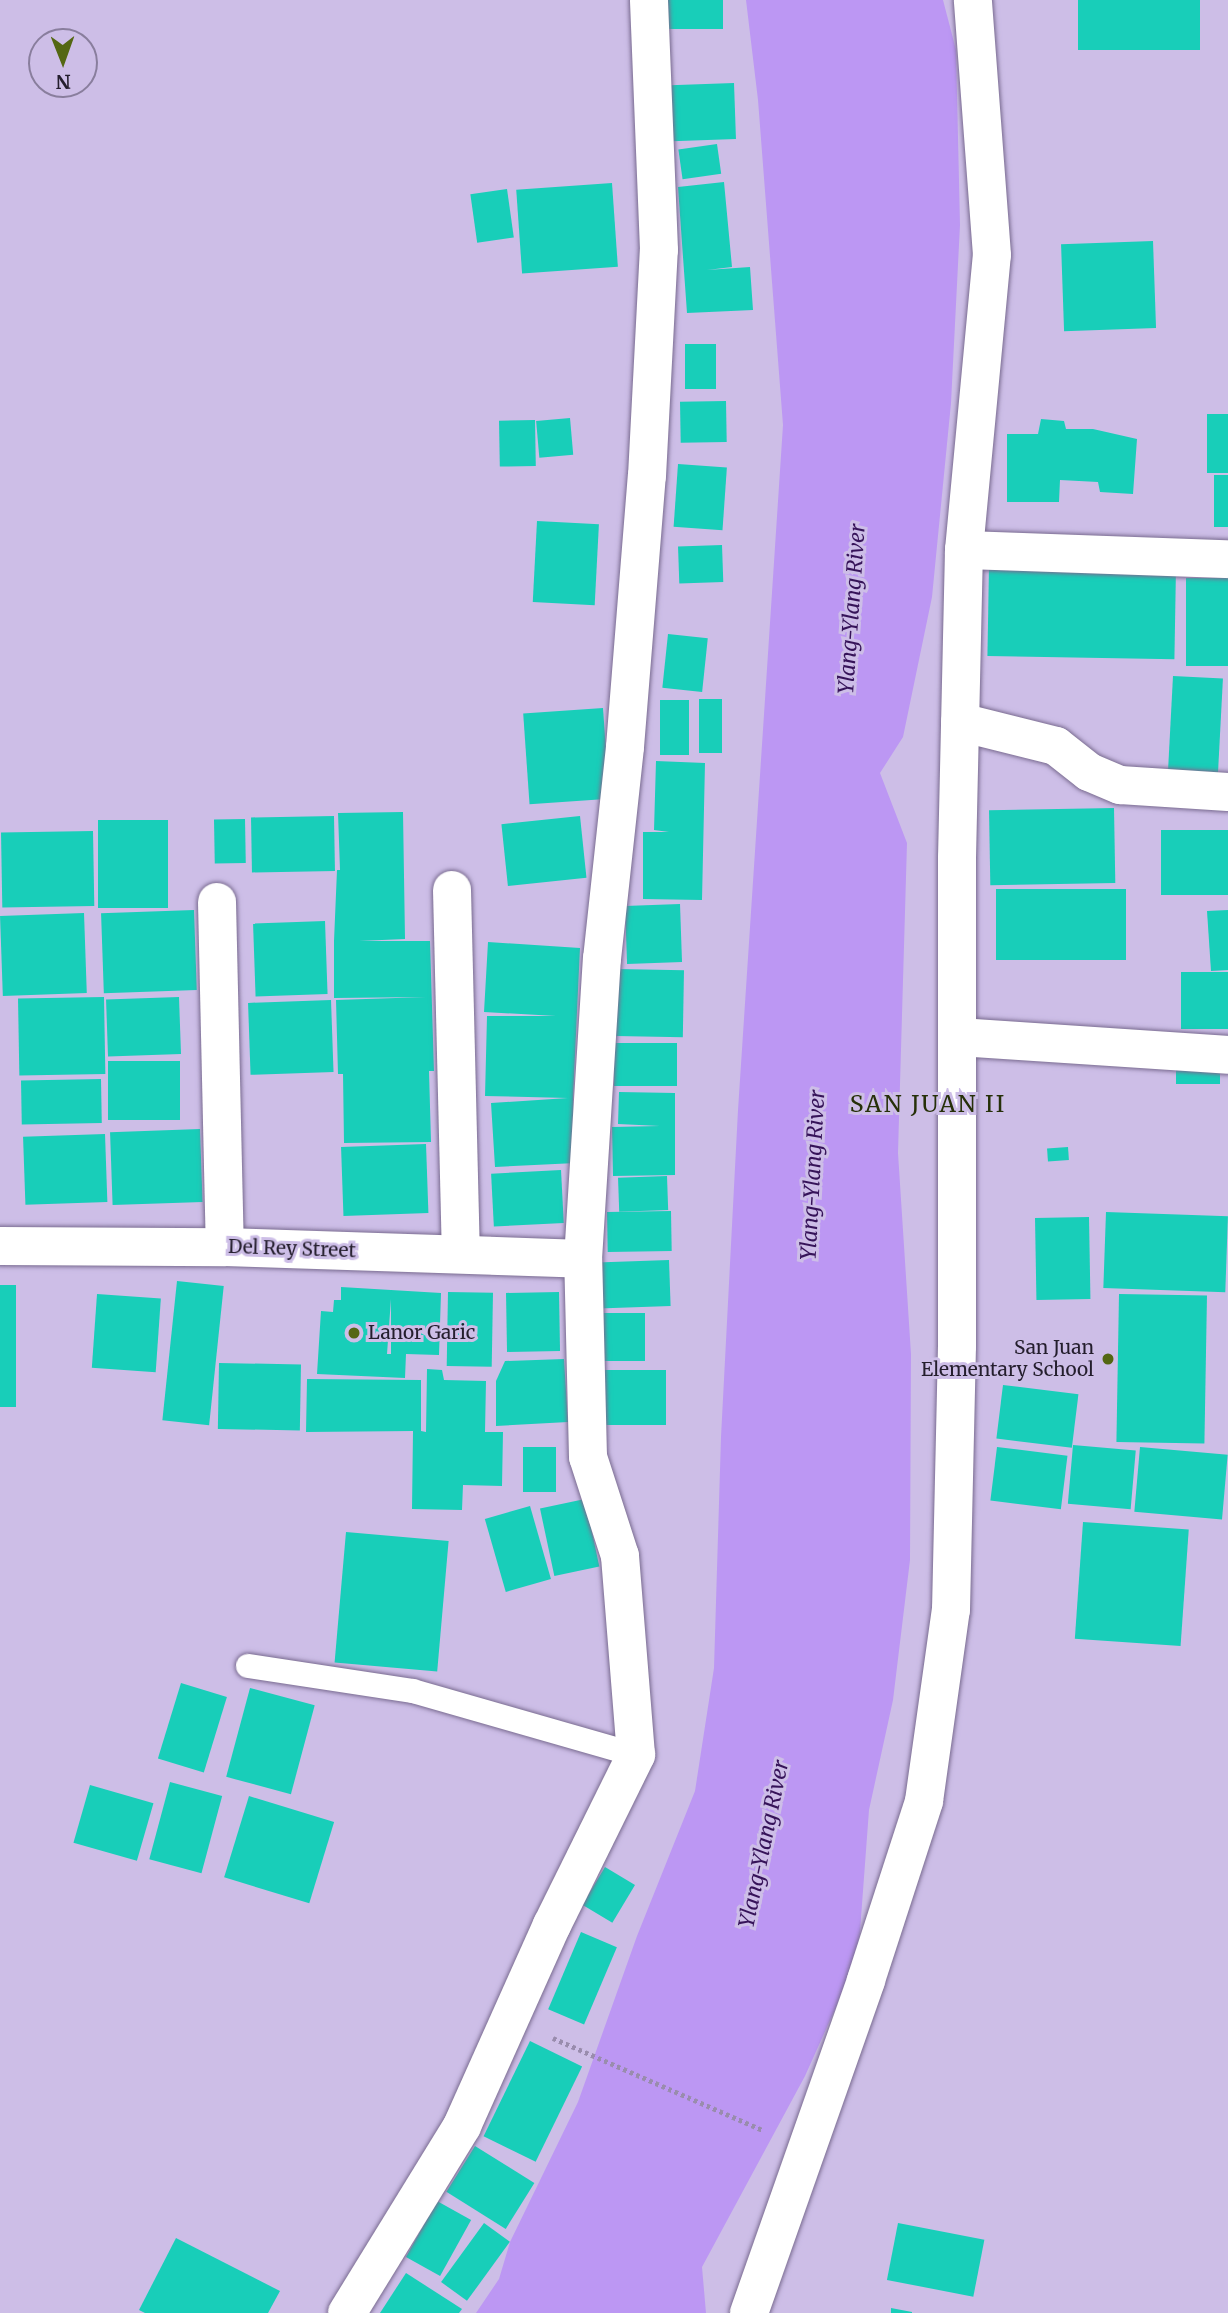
<!DOCTYPE html>
<style>
body{margin:0}
#map{position:relative;width:1228px;height:2313px;overflow:hidden;background:#cdbee7;font-family:Merriweather,serif}
div>[style]{position:absolute}
.water>*{inset:0;background:#bc97f3}
.building>*{inset:0;background:#18ceb9;transform-origin:0 0}
.path>*{height:4.5px;margin-top:-2.25px;transform-origin:0;background:repeating-linear-gradient(90deg,#998cad 0 3.5px,transparent 0 7px)}
.roads{filter:drop-shadow(0 0 2px #796b90) drop-shadow(0 0 2px #796b90)}
.lane>*{height:24px;margin:-12px;padding:0 12px;transform-origin:12px;border-radius:12px;background:#fff}
.street>*{height:38px;margin:-19px;padding:0 19px;transform-origin:19px;border-radius:19px;background:#fff}
.secondary>*{height:38px;margin:-19px;padding:0 19px;transform-origin:19px;border-radius:19px;background:#fff}
.dots>*{width:19px;height:19px;translate:-50% -50%;box-sizing:border-box;border:4px solid #cdbee7;border-radius:50%}
span{translate:-50% -50%;white-space:nowrap;text-align:center;line-height:1.15;-webkit-text-stroke:6px #cdbee7;paint-order:stroke}
.street-label{font-size:19px;color:#241e2d}
.poi-label{font-size:19px;color:#241e2d}
.left{translate:0 -50%;text-align:left}
.right{translate:-100% -50%;text-align:right}
.water-label{font-size:21px;color:#361359;font-style:italic}
.quarter-label{font-size:23px;color:#263009;letter-spacing:2px}
.north{position:absolute;left:28px;top:28px;width:70px;height:70px;box-sizing:border-box;background:#cdbee7;border:2px solid #897e9d;border-radius:50%;rotate:179deg;font-size:19px;font-weight:700;line-height:28px;text-align:center;color:#241e2d}
.north::after{content:'';display:block;margin:auto;width:24px;height:32px;background:#546713;clip-path:polygon(50% 0,100% 100%,50% 72%,0 100%)}
</style>
<div id="map">
<div class="water">
<div style="clip-path:polygon(746px 0,943px 0,956px 50px,960px 225px,951px 403px,932px 597px,903px 737px,880px 773px,907px 843px,898px 1153px,911px 1354px,910px 1560px,893px 1700px,869px 1810px,858px 1958px,805px 2076px,702px 2267px,706px 2313px,476px 2313px,499px 2279px,510px 2242px,578px 2102px,637px 1936px,695px 1791px,714px 1668px,721px 1437px,738px 1110px,783px 425px,758px 100px)"></div>
</div>
<div class="building">
<div style="left:665px;top:0;width:58px;height:29px"></div>
<div style="left:1078px;top:0;width:122px;height:50px"></div>
<div style="left:734px;top:83px;width:56px;height:71px;rotate:88deg"></div>
<div style="left:717px;top:144px;width:30px;height:39px;rotate:82deg"></div>
<div style="clip-path:polygon(724px 182px,732px 267px,707px 270px,750px 267px,753px 310px,687px 313px,678px 187px)"></div>
<div style="left:612px;top:183px;width:84px;height:96px;rotate:86deg"></div>
<div style="left:507px;top:189px;width:49px;height:37px;rotate:82deg"></div>
<div style="left:1153px;top:241px;width:87px;height:92px;rotate:88deg"></div>
<div style="left:716px;top:344px;width:45px;height:31px;rotate:90deg"></div>
<div style="left:726px;top:401px;width:41px;height:46px;rotate:89deg"></div>
<div style="left:1207px;top:414px;width:21px;height:59px"></div>
<div style="left:570px;top:418px;width:37px;height:34px;rotate:85deg"></div>
<div style="clip-path:polygon(1041px 419px,1064px 421px,1066px 429px,1093px 429px,1137px 439px,1133px 494px,1100px 492px,1098px 482px,1060px 480px,1059px 502px,1007px 502px,1007px 434px,1038px 434px)"></div>
<div style="left:535px;top:420px;width:46px;height:36px;rotate:89deg"></div>
<div style="left:678px;top:464px;width:49px;height:63px;rotate:4deg"></div>
<div style="left:1228px;top:475px;width:52px;height:14px;rotate:90deg"></div>
<div style="left:537px;top:521px;width:62px;height:81px;rotate:3deg"></div>
<div style="left:722px;top:545px;width:37px;height:44px;rotate:88deg"></div>
<div style="left:989px;top:566px;width:187px;height:90px;rotate:1deg"></div>
<div style="left:1186px;top:578px;width:42px;height:88px"></div>
<div style="left:668px;top:634px;width:40px;height:54px;rotate:6deg"></div>
<div style="left:1173px;top:676px;width:50px;height:98px;rotate:3deg"></div>
<div style="left:699px;top:699px;width:23px;height:54px"></div>
<div style="left:660px;top:700px;width:29px;height:55px"></div>
<div style="left:603px;top:708px;width:91px;height:80px;rotate:86deg"></div>
<div style="clip-path:polygon(656px 761px,705px 763px,702px 900px,643px 899px,643px 832px,669px 832px,654px 830px)"></div>
<div style="left:1114px;top:808px;width:75px;height:125px;rotate:89deg"></div>
<div style="clip-path:polygon(403px 812px,405px 939px,359px 941px,430px 941px,434px 1071px,429px 1071px,431px 1142px,344px 1143px,343px 1074px,338px 1074px,336px 1000px,426px 997px,334px 998px,334px 941px,337px 870px,340px 870px,338px 813px)"></div>
<div style="left:334px;top:816px;width:55px;height:83px;rotate:89deg"></div>
<div style="left:580px;top:816px;width:62px;height:79px;rotate:84deg"></div>
<div style="left:245px;top:819px;width:44px;height:31px;rotate:89deg"></div>
<div style="left:98px;top:820px;width:70px;height:88px"></div>
<div style="left:1228px;top:830px;width:65px;height:67px;rotate:90deg"></div>
<div style="left:93px;top:831px;width:75px;height:92px;rotate:89deg"></div>
<div style="left:1126px;top:889px;width:71px;height:130px;rotate:90deg"></div>
<div style="left:680px;top:904px;width:58px;height:55px;rotate:88deg"></div>
<div style="left:194px;top:910px;width:80px;height:93px;rotate:88deg"></div>
<div style="clip-path:polygon(1228px 910px,1228px 970px,1211px 971px,1207px 911px)"></div>
<div style="left:84px;top:913px;width:80px;height:84px;rotate:88deg"></div>
<div style="left:325px;top:921px;width:73px;height:72px;rotate:88deg"></div>
<div style="clip-path:polygon(488px 942px,580px 948px,573px 1098px,576px 1163px,495px 1167px,491px 1103px,568px 1098px,485px 1096px,487px 1016px,556px 1016px,484px 1012px)"></div>
<div style="left:617px;top:969px;width:67px;height:67px;rotate:1deg"></div>
<div style="left:1181px;top:972px;width:47px;height:57px"></div>
<div style="left:104px;top:997px;width:77px;height:86px;rotate:89deg"></div>
<div style="left:179px;top:997px;width:57px;height:73px;rotate:88deg"></div>
<div style="left:331px;top:1000px;width:72px;height:83px;rotate:88deg"></div>
<div style="left:614px;top:1043px;width:63px;height:43px"></div>
<div style="left:180px;top:1061px;width:59px;height:72px;rotate:90deg"></div>
<div style="left:1176px;top:1062px;width:44px;height:22px"></div>
<div style="left:101px;top:1079px;width:44px;height:80px;rotate:89deg"></div>
<div style="clip-path:polygon(619px 1092px,675px 1093px,675px 1175px,613px 1176px,612px 1127px,660px 1126px,618px 1124px)"></div>
<div style="left:200px;top:1129px;width:73px;height:90px;rotate:88deg"></div>
<div style="left:105px;top:1134px;width:68px;height:82px;rotate:88deg"></div>
<div style="left:426px;top:1144px;width:69px;height:85px;rotate:88deg"></div>
<div style="left:1068px;top:1147px;width:13px;height:21px;rotate:86deg"></div>
<div style="left:561px;top:1170px;width:53px;height:70px;rotate:87deg"></div>
<div style="left:667px;top:1176px;width:34px;height:49px;rotate:88deg"></div>
<div style="left:671px;top:1211px;width:40px;height:64px;rotate:89deg"></div>
<div style="left:1106px;top:1212px;width:122px;height:76px;rotate:2deg"></div>
<div style="left:1089px;top:1217px;width:82px;height:54px;rotate:89deg"></div>
<div style="left:669px;top:1260px;width:46px;height:72px;rotate:88deg"></div>
<div style="left:177px;top:1281px;width:47px;height:140px;rotate:6deg"></div>
<div style="left:0;top:1285px;width:16px;height:122px"></div>
<div style="clip-path:polygon(evenodd,341px 1287px,441px 1293px,439px 1355px,406px 1354px,405px 1378px,317px 1374px,321px 1311px,333px 1312px,334px 1300px,341px 1300px,341px 1287px,391px 1299px,391px 1354px,387px 1354px,391px 1299px)"></div>
<div style="left:448px;top:1292px;width:45px;height:74px;rotate:1deg"></div>
<div style="left:559px;top:1292px;width:59px;height:53px;rotate:89deg"></div>
<div style="left:97px;top:1294px;width:64px;height:74px;rotate:4deg"></div>
<div style="left:1119px;top:1294px;width:88px;height:148px;rotate:1deg"></div>
<div style="left:645px;top:1313px;width:48px;height:44px;rotate:90deg"></div>
<div style="clip-path:polygon(564px 1359px,568px 1422px,496px 1426px,496px 1381px,505px 1361px)"></div>
<div style="left:219px;top:1363px;width:82px;height:66px;rotate:1deg"></div>
<div style="clip-path:polygon(427px 1369px,442px 1370px,444px 1380px,486px 1381px,485px 1432px,503px 1432px,502px 1486px,463px 1485px,462px 1510px,412px 1509px,413px 1431px,306px 1432px,307px 1379px,421px 1380px,421px 1431px,426px 1432px)"></div>
<div style="left:601px;top:1370px;width:65px;height:55px"></div>
<div style="left:1003px;top:1385px;width:76px;height:54px;rotate:7deg"></div>
<div style="left:1073px;top:1445px;width:63px;height:59px;rotate:5deg"></div>
<div style="left:523px;top:1447px;width:33px;height:45px"></div>
<div style="left:997px;top:1447px;width:71px;height:54px;rotate:7deg"></div>
<div style="left:1140px;top:1447px;width:88px;height:65px;rotate:5deg"></div>
<div style="left:585px;top:1499px;width:69px;height:46px;rotate:78deg"></div>
<div style="left:530px;top:1506px;width:76px;height:47px;rotate:74deg"></div>
<div style="left:1083px;top:1522px;width:106px;height:117px;rotate:4deg"></div>
<div style="left:346px;top:1532px;width:103px;height:131px;rotate:5deg"></div>
<div style="left:181px;top:1683px;width:48px;height:79px;rotate:17deg"></div>
<div style="left:250px;top:1688px;width:67px;height:92px;rotate:15deg"></div>
<div style="left:170px;top:1782px;width:54px;height:80px;rotate:15deg"></div>
<div style="left:90px;top:1785px;width:66px;height:60px;rotate:16deg"></div>
<div style="left:249px;top:1796px;width:89px;height:85px;rotate:17deg"></div>
<div style="left:605px;top:1867px;width:35px;height:44px;rotate:31deg"></div>
<div style="left:581px;top:1932px;width:39px;height:84px;rotate:23deg"></div>
<div style="left:530px;top:2041px;width:58px;height:106px;rotate:26deg"></div>
<div style="left:475px;top:2146px;width:70px;height:54px;rotate:32deg"></div>
<div style="left:437px;top:2201px;width:39px;height:64px;rotate:29deg"></div>
<div style="left:484px;top:2223px;width:32px;height:73px;rotate:36deg"></div>
<div style="left:898px;top:2223px;width:88px;height:58px;rotate:11deg"></div>
<div style="clip-path:polygon(176px 2238px,280px 2291px,268px 2313px,145px 2313px,139px 2310px)"></div>
<div style="clip-path:polygon(406px 2273px,462px 2309px,459px 2313px,380px 2313px)"></div>
<div style="clip-path:polygon(891px 2308px,912px 2312px,912px 2313px,891px 2313px)"></div>
</div>
<div class="path">
<div style="left:553px;top:2038px;width:229px;rotate:23.7deg"></div>
</div>
<div class="roads">
<div class="lane">
<div style="left:248px;top:1666px;width:167px;rotate:8.6deg"></div>
<div style="left:413px;top:1691px;width:232px;rotate:16deg"></div>
</div>
<div class="street">
<div style="left:964px;top:550px;width:264px;rotate:2deg"></div>
<div style="left:960px;top:722px;width:99px;rotate:14deg"></div>
<div style="left:1056px;top:746px;width:42px;rotate:38.2deg"></div>
<div style="left:1089px;top:772px;width:34px;rotate:23deg"></div>
<div style="left:1120px;top:785px;width:108px;rotate:3.7deg"></div>
<div style="left:452px;top:890px;width:364px;rotate:88.6deg"></div>
<div style="left:217px;top:902px;width:345px;rotate:88.7deg"></div>
<div style="left:959px;top:1037px;width:270px;rotate:3.8deg"></div>
<div style="left:0;top:1246px;width:225px;rotate:0.3deg"></div>
<div style="left:225px;top:1247px;width:358px;rotate:1.9deg"></div>
<div style="left:347px;top:2313px;width:220px;rotate:-58.4deg"></div>
<div style="left:462px;top:2126px;width:220px;rotate:-65.9deg"></div>
<div style="left:552px;top:1925px;width:190px;rotate:-63.7deg"></div>
<div style="left:636px;top:1755px;width:200px;rotate:-94.6deg"></div>
<div style="left:620px;top:1556px;width:104px;rotate:-107.9deg"></div>
<div style="left:588px;top:1457px;width:198px;rotate:-91.4deg"></div>
<div style="left:583px;top:1259px;width:301px;rotate:-86.4deg"></div>
<div style="left:602px;top:959px;width:213px;rotate:-83.8deg"></div>
<div style="left:625px;top:747px;width:272px;rotate:-85.4deg"></div>
<div style="left:647px;top:476px;width:226px;rotate:-87deg"></div>
<div style="left:659px;top:250px;width:250px;rotate:-92.3deg"></div>
</div>
<div class="secondary">
<div style="left:749px;top:2313px;width:353px;rotate:-70.6deg"></div>
<div style="left:866px;top:1980px;width:188px;rotate:-72deg"></div>
<div style="left:924px;top:1801px;width:193px;rotate:-82deg"></div>
<div style="left:951px;top:1610px;width:264px;rotate:-88.7deg"></div>
<div style="left:957px;top:1346px;width:488px;rotate:-90deg"></div>
<div style="left:957px;top:858px;width:308px;rotate:-88.7deg"></div>
<div style="left:964px;top:550px;width:296px;rotate:-84.6deg"></div>
<div style="left:992px;top:255px;width:256px;rotate:-94.3deg"></div>
</div>
</div>
<div class="dots">
<div style="left:354px;top:1333px;background:#546713"></div>
<div style="left:1108px;top:1359px;background:#546713"></div>
</div>
<div class="street-label">
<span style="left:292px;top:1249px;rotate:2deg">Del Rey Street</span>
</div>
<div class="poi-label">
<span class="left" style="left:368px;top:1333px">Lanor Garic</span>
<span class="right" style="left:1094px;top:1359px">San Juan<br>Elementary School</span>
</div>
<div class="water-label">
<span style="left:852px;top:609px;rotate:-86deg">Ylang-Ylang River</span>
<span style="left:813px;top:1175px;rotate:-87deg">Ylang-Ylang River</span>
<span style="left:764px;top:1844px;rotate:-78deg">Ylang-Ylang River</span>
</div>
<div class="quarter-label">
<span style="left:928px;top:1104px">SAN JUAN II</span>
</div>
<div class="north">N</div>
</div>
